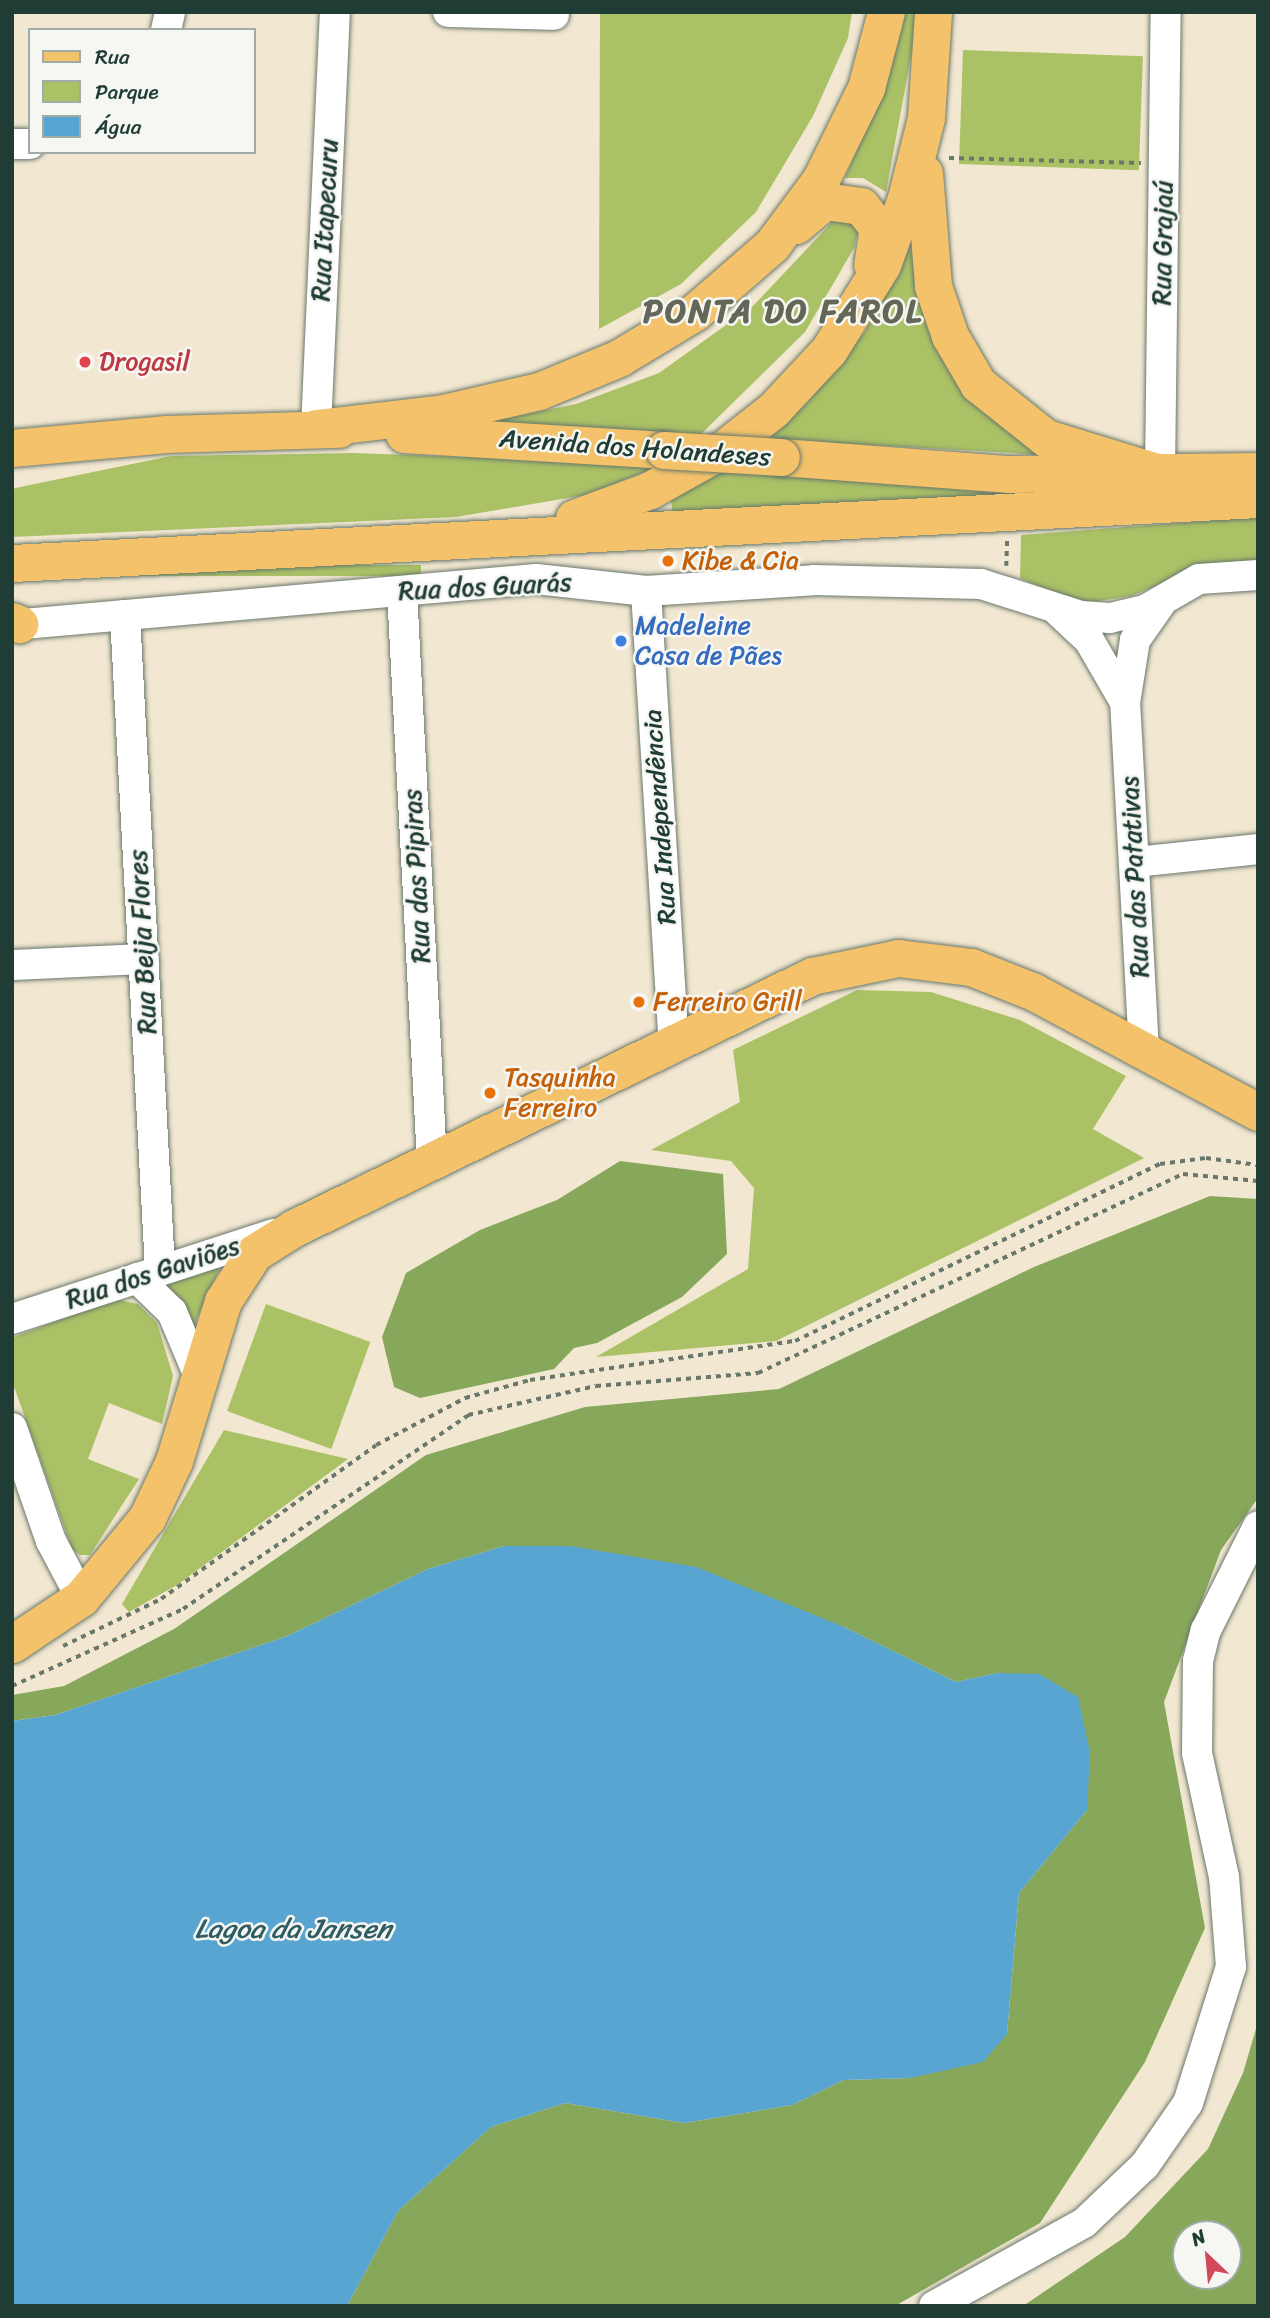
<!DOCTYPE html>
<meta charset="utf-8">
<style>
body{margin:0}
#map{position:relative;width:1270px;height:2318px;overflow:hidden;background:#f2e7d1;font-family:Sriracha,sans-serif}
div>[style]{position:absolute}
.green>*{inset:0;background:#aac166;transform-origin:0 0}
.forest>*{inset:0;background:#87a75b}
.water>*{inset:0;background:#59a5d1}
.path>*{height:3.5px;margin-top:-1.75px;transform-origin:0;background:repeating-linear-gradient(90deg,#69786b 0 5px,transparent 0 10px)}
.roads{filter:drop-shadow(0 0 2px #69786b) drop-shadow(0 0 2px #69786b)}
.minor>*{height:30px;margin:-15px;padding:0 15px;transform-origin:15px;border-radius:15px;background:#fff}
.major>*{height:37px;margin:-18.5px;padding:0 18.5px;transform-origin:18.5px;border-radius:18.5px;background:#f3c26a}
.bridges{filter:drop-shadow(0 0 2px #69786b) drop-shadow(0 0 2px #69786b)}
.major-bridge>*{height:37px;margin:-18.5px;padding:0 18.5px;transform-origin:18.5px;border-radius:18.5px;background:#f3c26a}
.dots>*{width:19px;height:19px;translate:-50% -50%;box-sizing:border-box;border:4px solid #f6f6f2;border-radius:50%}
span{translate:-50% -50%;white-space:nowrap;text-align:center;line-height:1.15;-webkit-text-stroke:5px #f6f6f2;paint-order:stroke}
.street-label{font-size:26px;color:#1f3d34}
.health-label{font-size:26px;color:#be3a42}
.left{translate:0 -50%;text-align:left}
.food-label{font-size:26px;color:#c56008}
.shop-label{font-size:26px;color:#366cbe}
.water-label{font-size:28px;color:#305c63;font-style:italic}
.district-label{font-size:33px;color:#646758;font-weight:700;letter-spacing:2px}
.frame{position:absolute;inset:0;border:14px solid #1f3d34;pointer-events:none}
.legend{position:absolute;left:28px;top:28px;width:228px;height:126px;box-sizing:border-box;background:#f6f6f2;border:2px solid #a0aca6;margin:0;padding:9px 12px;list-style:none;font-size:21px;color:#1f3d34}
.legend li{display:flex;align-items:center;gap:14px;height:35px}
.legend b{width:35px;border:2px solid #a0aca6}
.north{position:absolute;left:1172px;top:2220px;width:70px;height:70px;box-sizing:border-box;background:#f6f6f2;border:2px solid #a0aca6;border-radius:50%;rotate:334deg;font-size:19px;font-weight:700;line-height:28px;text-align:center;color:#1f3d34}
.north::after{content:'';display:block;margin:auto;width:24px;height:32px;background:#d1495b;clip-path:polygon(50% 0,100% 100%,50% 72%,0 100%)}
</style>
<div id="map">
<div class="green">
<div style="clip-path:polygon(600px 12px,852px 12px,848px 38px,813px 116px,756px 212px,681px 284px,599px 329px)"></div>
<div style="clip-path:polygon(903px 12px,917px 12px,915px 35px,886px 192px,863px 178px,845px 178px,889px 70px)"></div>
<div style="left:963px;top:50px;width:180px;height:114px;rotate:2deg"></div>
<div style="clip-path:polygon(847px 218px,858px 231px,854px 248px,805px 332px,693px 442px,479px 424px,576px 404px,659px 373px,754px 305px,835px 219px)"></div>
<div style="clip-path:polygon(908px 248px,914px 256px,1047px 455px,765px 439px,807px 403px,865px 332px)"></div>
<div style="clip-path:polygon(353px 453px,665px 464px,585px 495px,456px 517px,12px 537px,12px 489px,25px 486px,171px 456px)"></div>
<div style="clip-path:polygon(734px 468px,1258px 478px,673px 515px,670px 494px)"></div>
<div style="clip-path:polygon(1258px 517px,1258px 567px,1175px 578px,1131px 596px,1093px 602px,1073px 601px,1020px 578px,1021px 535px)"></div>
<div style="left:421px;top:565px;width:11px;height:410px;rotate:90deg"></div>
<div style="clip-path:polygon(857px 990px,931px 992px,1020px 1020px,1126px 1076px,1093px 1129px,1144px 1158px,776px 1341px,596px 1357px,748px 1269px,754px 1188px,731px 1161px,651px 1150px,740px 1102px,733px 1050px)"></div>
<div style="clip-path:polygon(218px 1267px,219px 1270px,193px 1327px,161px 1287px)"></div>
<div style="clip-path:polygon(114px 1299px,138px 1304px,157px 1323px,173px 1376px,162px 1424px,109px 1403px,88px 1459px,139px 1479px,90px 1555px,80px 1555px,72px 1549px,12px 1381px,12px 1338px)"></div>
<div style="left:266px;top:1304px;width:111px;height:114px;rotate:20deg"></div>
<div style="clip-path:polygon(224px 1430px,348px 1459px,177px 1585px,129px 1612px,122px 1604px)"></div>
</div>
<div class="forest">
<div style="clip-path:polygon(620px 1161px,723px 1174px,727px 1254px,682px 1297px,597px 1343px,574px 1348px,554px 1369px,420px 1398px,394px 1387px,382px 1337px,406px 1273px,480px 1230px,557px 1200px)"></div>
<div style="clip-path:polygon(1210px 1196px,1258px 1199px,1258px 1498px,1221px 1550px,1164px 1702px,1205px 1928px,1145px 2062px,1040px 2223px,895px 2306px,347px 2306px,398px 2211px,491px 2127px,565px 2103px,684px 2123px,792px 2105px,844px 2080px,910px 2078px,1007px 2034px,1019px 1893px,1087px 1810px,997px 1673px,956px 1682px,844px 1627px,570px 1546px,504px 1546px,428px 1569px,285px 1637px,55px 1715px,12px 1721px,12px 1695px,64px 1686px,174px 1629px,426px 1455px,585px 1407px,779px 1389px,1034px 1267px)"></div>
<div style="clip-path:polygon(evenodd,1258px 2022px,1258px 2306px,1023px 2306px,1125px 2237px,1208px 2149px,1243px 2073px,1258px 2022px,1186px 2234px,1228px 2234px,1228px 2276px,1186px 2276px,1186px 2234px)"></div>
</div>
<div class="water">
<div style="clip-path:polygon(504px 1546px,570px 1546px,696px 1567px,844px 1627px,956px 1682px,997px 1673px,1039px 1674px,1078px 1697px,1090px 1753px,1087px 1810px,1019px 1893px,1007px 2034px,983px 2062px,910px 2078px,844px 2080px,792px 2105px,684px 2123px,565px 2103px,491px 2127px,398px 2211px,347px 2306px,12px 2306px,12px 1721px,55px 1715px,285px 1637px,428px 1569px)"></div>
</div>
<div class="path">
<div style="left:949px;top:158px;width:192px;rotate:1.5deg"></div>
<div style="left:1006px;top:566px;width:27px;rotate:-88deg"></div>
<div style="left:63px;top:1646px;width:109px;rotate:-25.6deg"></div>
<div style="left:161px;top:1599px;width:264px;rotate:-35.6deg"></div>
<div style="left:376px;top:1445px;width:101px;rotate:-27.8deg"></div>
<div style="left:465px;top:1398px;width:67px;rotate:-15.5deg"></div>
<div style="left:530px;top:1380px;width:268px;rotate:-8.4deg"></div>
<div style="left:795px;top:1341px;width:406px;rotate:-25.9deg"></div>
<div style="left:1160px;top:1164px;width:46px;rotate:-7.4deg"></div>
<div style="left:1206px;top:1158px;width:52px;rotate:7.7deg"></div>
<div style="left:12px;top:1686px;width:188px;rotate:-24.2deg"></div>
<div style="left:183px;top:1609px;width:345px;rotate:-34.2deg"></div>
<div style="left:468px;top:1415px;width:131px;rotate:-12.8deg"></div>
<div style="left:596px;top:1386px;width:163px;rotate:-4.6deg"></div>
<div style="left:758px;top:1373px;width:469px;rotate:-25.1deg"></div>
<div style="left:1183px;top:1174px;width:75px;rotate:5.3deg"></div>
</div>
<div class="roads">
<div class="minor">
<div style="left:448px;top:12px;width:106px;rotate:1.6deg"></div>
<div style="left:166px;top:30px;width:18px;rotate:-77deg"></div>
<div style="left:12px;top:144px;width:18px"></div>
<div style="left:316px;top:428px;width:416px;rotate:-87.4deg"></div>
<div style="left:1160px;top:473px;width:461px;rotate:-89.3deg"></div>
<div style="left:402px;top:591px;width:571px;rotate:86.99deg"></div>
<div style="left:646px;top:591px;width:453px;rotate:86.5deg"></div>
<div style="left:1058px;top:611px;width:42px;rotate:43.1deg"></div>
<div style="left:1089px;top:640px;width:72px;rotate:59.9deg"></div>
<div style="left:125px;top:615px;width:656px;rotate:86.94deg"></div>
<div style="left:12px;top:625px;width:526px;rotate:-5.02deg"></div>
<div style="left:536px;top:579px;width:111px;rotate:6.2deg"></div>
<div style="left:646px;top:591px;width:168px;rotate:-3.7deg"></div>
<div style="left:814px;top:580px;width:167px;rotate:1.4deg"></div>
<div style="left:981px;top:584px;width:105px;rotate:17.7deg"></div>
<div style="left:1081px;top:616px;width:29px;rotate:4deg"></div>
<div style="left:1110px;top:618px;width:36px;rotate:-13deg"></div>
<div style="left:1145px;top:610px;width:62px;rotate:-29.9deg"></div>
<div style="left:1199px;top:579px;width:59px;rotate:-3.9deg"></div>
<div style="left:1135px;top:862px;width:124px;rotate:-6deg"></div>
<div style="left:12px;top:965px;width:132px;rotate:-2.6deg"></div>
<div style="left:1144px;top:1051px;width:349px;rotate:-93.1deg"></div>
<div style="left:1125px;top:703px;width:64px;rotate:-81deg"></div>
<div style="left:1135px;top:640px;width:45px;rotate:-54.9deg"></div>
<div style="left:137px;top:1278px;width:49px;rotate:44.2deg"></div>
<div style="left:172px;top:1312px;width:67px;rotate:67.2deg"></div>
<div style="left:12px;top:1319px;width:275px;rotate:-18deg"></div>
<div style="left:12px;top:1428px;width:120px;rotate:71deg"></div>
<div style="left:51px;top:1541px;width:64px;rotate:62.2deg"></div>
<div style="left:934px;top:2306px;width:171px;rotate:-29deg"></div>
<div style="left:1084px;top:2223px;width:84px;rotate:-43.6deg"></div>
<div style="left:1145px;top:2165px;width:75px;rotate:-55.3deg"></div>
<div style="left:1188px;top:2103px;width:143px;rotate:-72.5deg"></div>
<div style="left:1231px;top:1967px;width:90px;rotate:-94.4deg"></div>
<div style="left:1224px;top:1877px;width:127px;rotate:-102.3deg"></div>
<div style="left:1197px;top:1753px;width:92px;rotate:-89.4deg"></div>
<div style="left:1198px;top:1661px;width:32px;rotate:-76deg"></div>
<div style="left:1206px;top:1630px;width:116px;rotate:-63.4deg"></div>
</div>
<div class="major">
<div style="left:924px;top:173px;width:113px;rotate:85.4deg"></div>
<div style="left:933px;top:286px;width:53px;rotate:71.2deg"></div>
<div style="left:950px;top:336px;width:56px;rotate:59.7deg"></div>
<div style="left:978px;top:384px;width:87px;rotate:38.5deg"></div>
<div style="left:1046px;top:438px;width:119px;rotate:17.1deg"></div>
<div style="left:796px;top:225px;width:38px;rotate:-40deg"></div>
<div style="left:825px;top:201px;width:36px;rotate:8deg"></div>
<div style="left:861px;top:206px;width:28px;rotate:52deg"></div>
<div style="left:878px;top:228px;width:37px;rotate:99deg"></div>
<div style="left:316px;top:428px;width:128px;rotate:-6.7deg"></div>
<div style="left:443px;top:413px;width:98px;rotate:-12.9deg"></div>
<div style="left:539px;top:391px;width:87px;rotate:-22.4deg"></div>
<div style="left:619px;top:358px;width:89px;rotate:-31.2deg"></div>
<div style="left:695px;top:312px;width:102px;rotate:-41deg"></div>
<div style="left:772px;top:245px;width:82px;rotate:-53.4deg"></div>
<div style="left:821px;top:179px;width:102px;rotate:-63.7deg"></div>
<div style="left:866px;top:88px;width:79px;rotate:-75.3deg"></div>
<div style="left:404px;top:434px;width:260px;rotate:3.5deg"></div>
<div style="left:12px;top:448px;width:155px;rotate:-5.2deg"></div>
<div style="left:166px;top:434px;width:173px;rotate:-1.7deg"></div>
<div style="left:781px;top:457px;width:229px;rotate:4.3deg"></div>
<div style="left:1009px;top:474px;width:249px;rotate:-0.7deg"></div>
<div style="left:574px;top:518px;width:81px;rotate:-20.2deg"></div>
<div style="left:650px;top:490px;width:82px;rotate:-29.1deg"></div>
<div style="left:722px;top:450px;width:65px;rotate:-38.1deg"></div>
<div style="left:773px;top:410px;width:82px;rotate:-47deg"></div>
<div style="left:829px;top:350px;width:100px;rotate:-58.1deg"></div>
<div style="left:882px;top:265px;width:71px;rotate:-70.3deg"></div>
<div style="left:906px;top:198px;width:82px;rotate:-76deg"></div>
<div style="left:926px;top:118px;width:106px;rotate:-86.2deg"></div>
<div style="left:12px;top:563px;width:1248px;rotate:-2.94deg"></div>
<div style="left:12px;top:621px;width:8px;rotate:23deg"></div>
<div style="left:12px;top:1644px;width:83px;rotate:-33.7deg"></div>
<div style="left:81px;top:1598px;width:104px;rotate:-50.5deg"></div>
<div style="left:147px;top:1518px;width:63px;rotate:-64.7deg"></div>
<div style="left:174px;top:1461px;width:167px;rotate:-73deg"></div>
<div style="left:223px;top:1301px;width:57px;rotate:-57.1deg"></div>
<div style="left:254px;top:1253px;width:47px;rotate:-32deg"></div>
<div style="left:294px;top:1228px;width:576px;rotate:-25.94deg"></div>
<div style="left:812px;top:976px;width:88px;rotate:-11.8deg"></div>
<div style="left:898px;top:958px;width:74px;rotate:7deg"></div>
<div style="left:971px;top:967px;width:68px;rotate:21.6deg"></div>
<div style="left:1034px;top:992px;width:254px;rotate:28.2deg"></div>
</div>
</div>
<div class="bridges">
<div class="major-bridge">
<div style="left:664px;top:450px;width:117px;rotate:3.4deg"></div>
</div>
</div>
<div class="dots">
<div style="left:85px;top:362px;background:#e0444e"></div>
<div style="left:668px;top:561px;background:#e8710a"></div>
<div style="left:621px;top:641px;background:#3f7fe0"></div>
<div style="left:639px;top:1002px;background:#e8710a"></div>
<div style="left:490px;top:1093px;background:#e8710a"></div>
</div>
<div class="street-label">
<span style="left:325px;top:220px;rotate:-87deg">Rua Itapecuru</span>
<span style="left:1163px;top:243px;rotate:-89deg">Rua Grajaú</span>
<span style="left:635px;top:448px;rotate:4deg">Avenida dos Holandeses</span>
<span style="left:485px;top:587px;rotate:-3deg">Rua dos Guarás</span>
<span style="left:660px;top:817px;rotate:-94deg">Rua Independência</span>
<span style="left:417px;top:876px;rotate:-93deg">Rua das Pipiras</span>
<span style="left:1135px;top:877px;rotate:-93deg">Rua das Patativas</span>
<span style="left:143px;top:942px;rotate:-93deg">Rua Beija Flores</span>
<span style="left:153px;top:1273px;rotate:-18deg">Rua dos Gaviões</span>
</div>
<div class="health-label">
<span class="left" style="left:99px;top:362px">Drogasil</span>
</div>
<div class="food-label">
<span class="left" style="left:682px;top:561px">Kibe &amp; Cia</span>
<span class="left" style="left:653px;top:1002px">Ferreiro Grill</span>
<span class="left" style="left:504px;top:1093px">Tasquinha<br>Ferreiro</span>
</div>
<div class="shop-label">
<span class="left" style="left:635px;top:641px">Madeleine<br>Casa de Pães</span>
</div>
<div class="water-label">
<span style="left:293px;top:1929px">Lagoa da Jansen</span>
</div>
<div class="district-label">
<span style="left:783px;top:312px">PONTA DO FAROL</span>
</div>
<div class="frame"></div>
<ul class="legend">
<li><b style="height:9px;background:#f3c26a"></b>Rua</li>
<li><b style="height:19px;background:#aac166"></b>Parque</li>
<li><b style="height:19px;background:#59a5d1"></b>Água</li>
</ul>
<div class="north">N</div>
</div>
